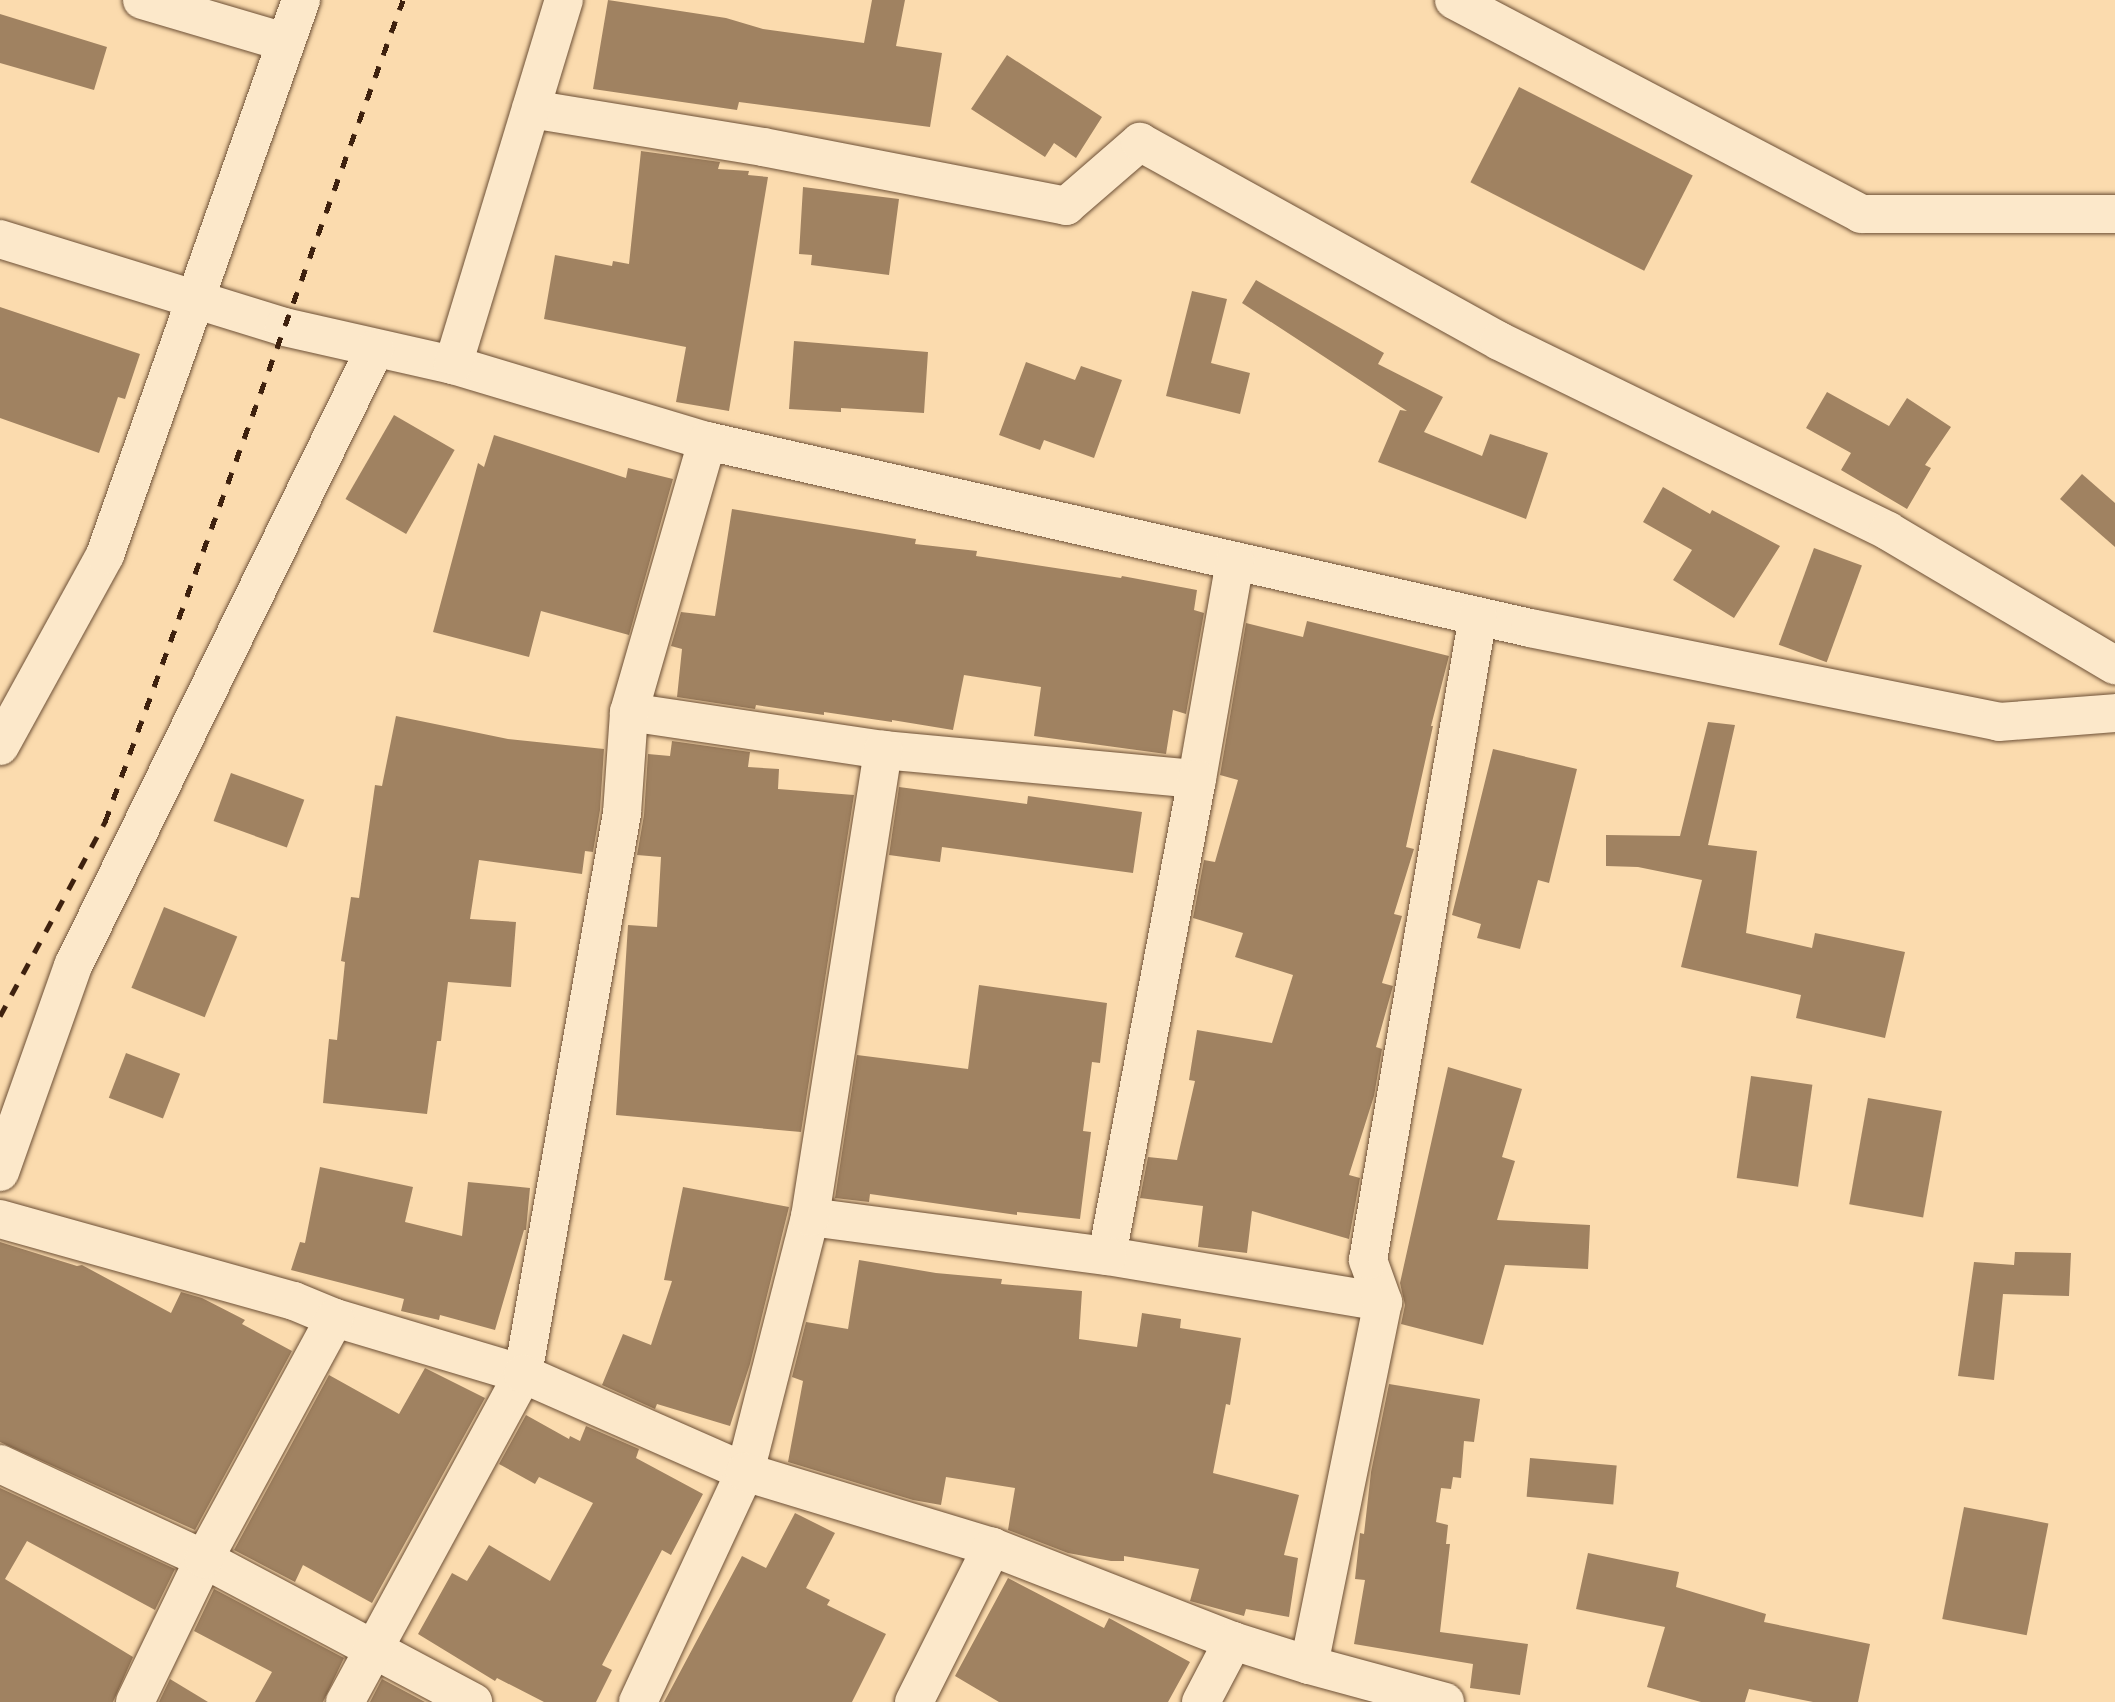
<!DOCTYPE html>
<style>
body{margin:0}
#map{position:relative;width:2115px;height:1702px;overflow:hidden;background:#fbdbae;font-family:"Old Standard TT",serif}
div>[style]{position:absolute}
.building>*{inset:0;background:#a08261;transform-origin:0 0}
.roads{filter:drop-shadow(0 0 2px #6d5036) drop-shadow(0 0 2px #6d5036)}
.minor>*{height:38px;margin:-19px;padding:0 19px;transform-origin:19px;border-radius:19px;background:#fce8ca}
.rail>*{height:5px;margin-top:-2.5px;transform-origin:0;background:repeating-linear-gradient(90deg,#3e210e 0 12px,transparent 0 24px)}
span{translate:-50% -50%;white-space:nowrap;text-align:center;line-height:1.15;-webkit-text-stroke:5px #fce8ca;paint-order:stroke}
</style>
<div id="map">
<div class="building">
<div style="clip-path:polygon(608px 0,726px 18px,763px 29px,864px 43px,872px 0,905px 0,896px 46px,942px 53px,930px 127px,739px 102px,737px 110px,593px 89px)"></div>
<div style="clip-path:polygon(0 14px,107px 47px,94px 90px,0 63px)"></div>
<div style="clip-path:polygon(1007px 55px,1102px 117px,1076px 158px,1054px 143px,1045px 157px,971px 109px)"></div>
<div style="left:1519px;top:87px;width:195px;height:107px;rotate:27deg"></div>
<div style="clip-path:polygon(641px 151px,720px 162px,718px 169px,749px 171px,748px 175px,768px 177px,729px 411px,676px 402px,686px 347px,544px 319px,555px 255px,612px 266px,613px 261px,629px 264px)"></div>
<div style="clip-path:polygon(803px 187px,899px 199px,889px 275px,811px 265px,812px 255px,799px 254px)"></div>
<div style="clip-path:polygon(1256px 280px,1384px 353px,1378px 364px,1443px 397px,1424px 432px,1482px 456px,1490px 434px,1548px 453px,1526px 519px,1378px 462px,1400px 410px,1407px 411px,1242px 303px)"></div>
<div style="clip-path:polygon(1192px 291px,1227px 299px,1211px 363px,1250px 373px,1240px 414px,1166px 396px)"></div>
<div style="clip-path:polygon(0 307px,140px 354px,125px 399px,118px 397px,99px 453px,0 418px)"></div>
<div style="clip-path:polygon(794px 341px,928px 352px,924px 413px,841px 408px,841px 412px,789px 409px)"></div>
<div style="clip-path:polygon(1026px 362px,1075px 380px,1081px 366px,1122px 380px,1094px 458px,1044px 440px,1040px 450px,999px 435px)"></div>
<div style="clip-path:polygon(1827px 392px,1889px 426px,1907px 398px,1951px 427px,1925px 465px,1931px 468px,1907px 509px,1841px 470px,1851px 453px,1806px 428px)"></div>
<div style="left:394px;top:415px;width:70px;height:97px;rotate:30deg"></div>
<div style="clip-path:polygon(494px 435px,626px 478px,628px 468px,673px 479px,629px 635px,541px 611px,529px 657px,433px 632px,478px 463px,484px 467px)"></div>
<div style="clip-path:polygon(2082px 474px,2115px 503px,2115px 547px,2060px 499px)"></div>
<div style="clip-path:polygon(1663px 487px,1710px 514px,1712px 510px,1780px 546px,1734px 618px,1673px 580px,1692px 550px,1643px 522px)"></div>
<div style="clip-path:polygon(732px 509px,916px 539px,915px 544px,977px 551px,976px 556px,1121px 578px,1122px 576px,1197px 590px,1194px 610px,1204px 613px,1186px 714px,1173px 710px,1166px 754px,1034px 736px,1041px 687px,964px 675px,953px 730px,892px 720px,892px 722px,824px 712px,824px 715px,756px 705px,755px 709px,677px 697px,682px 649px,671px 646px,681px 612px,715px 616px)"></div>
<div style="left:1814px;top:548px;width:51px;height:103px;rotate:20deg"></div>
<div style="clip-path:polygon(1307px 621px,1449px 656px,1431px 726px,1433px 726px,1406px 847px,1414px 849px,1394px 914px,1402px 916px,1382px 983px,1393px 986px,1376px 1047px,1382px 1049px,1374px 1096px,1349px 1175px,1360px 1178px,1349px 1239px,1252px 1211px,1247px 1253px,1198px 1247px,1203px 1206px,1140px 1198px,1148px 1157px,1177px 1160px,1195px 1081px,1189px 1080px,1197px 1030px,1272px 1043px,1293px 975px,1235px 957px,1243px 933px,1193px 918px,1204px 860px,1215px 862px,1238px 780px,1220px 775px,1246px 623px,1303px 637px)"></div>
<div style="clip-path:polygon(396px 716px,508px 739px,604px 749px,600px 810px,593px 852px,585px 851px,582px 874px,479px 860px,470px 919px,516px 922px,511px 987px,448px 982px,441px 1041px,437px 1041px,427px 1114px,323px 1103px,329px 1039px,337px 1040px,345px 962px,341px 961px,351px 897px,359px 898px,375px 785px,382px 786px)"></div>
<div style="clip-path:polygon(1708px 722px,1735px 725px,1708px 845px,1757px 851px,1746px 933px,1812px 948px,1815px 933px,1905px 952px,1885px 1038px,1796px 1018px,1801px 995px,1681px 967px,1702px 880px,1638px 867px,1606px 866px,1606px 835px,1680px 836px)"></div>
<div style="clip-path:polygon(672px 741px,750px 752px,748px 767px,779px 769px,778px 789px,854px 795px,801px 1132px,616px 1115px,628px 925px,657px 927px,661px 857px,637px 855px,644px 815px,648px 754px,670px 756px)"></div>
<div style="clip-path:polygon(1493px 749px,1577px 769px,1549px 883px,1538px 880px,1520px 949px,1477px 938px,1481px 924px,1452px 915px)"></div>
<div style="left:231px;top:773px;width:78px;height:51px;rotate:20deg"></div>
<div style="clip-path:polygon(899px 787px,1027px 804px,1028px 796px,1142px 812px,1133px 873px,942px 847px,940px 862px,889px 855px)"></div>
<div style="left:164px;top:907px;width:79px;height:87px;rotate:22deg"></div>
<div style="clip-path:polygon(979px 985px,1107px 1003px,1100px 1063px,1092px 1062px,1083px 1131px,1091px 1132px,1080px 1219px,1017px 1212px,1017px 1215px,870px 1194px,869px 1202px,835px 1198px,857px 1055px,968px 1069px)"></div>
<div style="left:126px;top:1053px;width:58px;height:48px;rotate:21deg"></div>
<div style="clip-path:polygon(1448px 1067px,1522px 1089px,1502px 1157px,1515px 1161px,1497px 1220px,1590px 1225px,1588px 1269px,1505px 1265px,1483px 1345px,1401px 1324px,1405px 1305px,1400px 1283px)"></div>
<div style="left:1751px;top:1076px;width:62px;height:103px;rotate:8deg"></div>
<div style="left:1868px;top:1098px;width:75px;height:108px;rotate:10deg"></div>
<div style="clip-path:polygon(320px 1167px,413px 1187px,405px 1222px,462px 1236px,468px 1182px,530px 1188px,526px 1230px,524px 1230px,495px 1330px,440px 1315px,439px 1320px,401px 1311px,404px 1299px,291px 1270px,300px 1242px,305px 1243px)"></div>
<div style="clip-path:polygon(683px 1187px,789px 1207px,750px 1364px,730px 1426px,657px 1404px,655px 1409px,602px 1385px,623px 1334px,651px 1345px,672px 1281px,664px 1280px)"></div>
<div style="clip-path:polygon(0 1242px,77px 1266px,82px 1265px,171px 1313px,181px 1292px,202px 1298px,245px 1320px,242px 1324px,292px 1351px,195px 1530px,0 1442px)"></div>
<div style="clip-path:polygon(2015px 1252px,2071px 1253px,2069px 1296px,2003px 1294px,1994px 1380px,1958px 1376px,1974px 1262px,2014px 1265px)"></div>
<div style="clip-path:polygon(859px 1260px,936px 1273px,1002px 1279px,1001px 1284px,1082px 1291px,1079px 1339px,1137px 1347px,1142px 1313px,1181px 1319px,1180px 1328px,1241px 1338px,1230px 1405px,1226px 1404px,1213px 1473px,1299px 1495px,1284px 1555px,1298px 1558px,1289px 1617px,1246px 1609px,1244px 1616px,1190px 1601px,1199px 1569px,1124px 1556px,1124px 1561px,1111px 1561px,1068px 1553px,1008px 1530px,1015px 1488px,946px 1477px,941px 1505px,913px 1500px,788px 1462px,803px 1381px,792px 1377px,806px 1322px,848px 1329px)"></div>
<div style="clip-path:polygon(425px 1368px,485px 1398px,372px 1603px,303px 1565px,295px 1582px,234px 1550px,329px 1375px,399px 1414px)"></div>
<div style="clip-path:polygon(1389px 1384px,1480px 1399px,1474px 1442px,1464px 1441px,1461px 1478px,1453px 1477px,1451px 1489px,1441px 1488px,1436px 1522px,1448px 1525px,1446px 1544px,1450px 1544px,1440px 1632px,1528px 1644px,1520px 1695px,1470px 1688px,1473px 1664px,1354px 1644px,1365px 1580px,1355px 1579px,1360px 1533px,1364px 1534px,1371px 1472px)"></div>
<div style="clip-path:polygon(526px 1415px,569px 1439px,570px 1436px,580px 1441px,586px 1426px,639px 1449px,636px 1458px,703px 1494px,671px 1555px,662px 1550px,602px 1665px,612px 1670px,596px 1702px,544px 1702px,497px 1678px,495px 1681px,418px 1634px,452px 1573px,467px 1581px,489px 1545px,550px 1581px,593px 1503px,539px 1477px,535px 1484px,499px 1464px)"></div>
<div style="left:1530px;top:1458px;width:87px;height:39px;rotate:5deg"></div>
<div style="clip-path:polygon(0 1488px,175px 1569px,155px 1610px,27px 1541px,5px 1579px,133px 1657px,113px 1702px,0 1702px)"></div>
<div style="left:1964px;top:1507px;width:86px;height:114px;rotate:11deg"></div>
<div style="clip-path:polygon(795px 1513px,835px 1533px,806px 1588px,830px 1600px,827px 1605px,886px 1634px,852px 1702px,664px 1702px,742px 1556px,766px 1568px)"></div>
<div style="clip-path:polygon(1588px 1553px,1679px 1572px,1676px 1587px,1766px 1614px,1764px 1622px,1870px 1644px,1858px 1702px,1813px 1702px,1749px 1689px,1745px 1702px,1701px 1702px,1647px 1687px,1665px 1627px,1576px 1609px)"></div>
<div style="clip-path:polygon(1008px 1578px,1104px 1628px,1109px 1618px,1190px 1662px,1168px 1702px,999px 1702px,955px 1676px)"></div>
<div style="clip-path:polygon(214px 1589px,344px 1658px,323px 1702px,255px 1702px,272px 1672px,194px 1631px)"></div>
<div style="clip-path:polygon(170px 1679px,208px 1702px,159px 1702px)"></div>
<div style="clip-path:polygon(382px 1679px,425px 1702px,370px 1702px)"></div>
</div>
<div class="roads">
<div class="minor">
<div style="left:142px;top:0;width:149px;rotate:16.4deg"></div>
<div style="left:1454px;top:0;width:460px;rotate:27.7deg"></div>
<div style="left:1861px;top:214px;width:254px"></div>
<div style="left:531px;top:109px;width:235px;rotate:9.3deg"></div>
<div style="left:763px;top:147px;width:309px;rotate:11deg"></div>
<div style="left:1066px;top:206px;width:98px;rotate:-40.9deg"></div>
<div style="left:1140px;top:142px;width:410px;rotate:29deg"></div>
<div style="left:1499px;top:341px;width:433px;rotate:26deg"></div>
<div style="left:1888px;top:531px;width:264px;rotate:30.6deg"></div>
<div style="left:0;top:239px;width:297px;rotate:17.2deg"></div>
<div style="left:284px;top:327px;width:173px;rotate:12.7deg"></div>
<div style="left:453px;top:365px;width:265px;rotate:16.7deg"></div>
<div style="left:707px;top:441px;width:844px;rotate:12.8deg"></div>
<div style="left:1530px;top:628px;width:478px;rotate:11.3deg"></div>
<div style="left:1999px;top:722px;width:116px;rotate:-4.4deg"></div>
<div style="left:453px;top:365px;width:382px;rotate:-73.1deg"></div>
<div style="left:629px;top:712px;width:257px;rotate:8.5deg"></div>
<div style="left:883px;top:750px;width:315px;rotate:5.3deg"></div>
<div style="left:1197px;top:779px;width:221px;rotate:-80.1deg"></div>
<div style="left:0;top:746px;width:218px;rotate:-61.2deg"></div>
<div style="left:105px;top:555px;width:589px;rotate:-70.55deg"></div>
<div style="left:1197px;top:779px;width:485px;rotate:100.7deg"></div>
<div style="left:1107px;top:1256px;width:280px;rotate:9.5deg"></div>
<div style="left:0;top:1172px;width:219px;rotate:-70.5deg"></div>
<div style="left:73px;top:966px;width:687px;rotate:-63.92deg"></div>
<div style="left:810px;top:1217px;width:300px;rotate:7.5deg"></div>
<div style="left:0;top:1219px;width:305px;rotate:15.6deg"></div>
<div style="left:294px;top:1301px;width:44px;rotate:22.5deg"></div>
<div style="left:335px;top:1318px;width:196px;rotate:16.6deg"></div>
<div style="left:523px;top:1374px;width:570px;rotate:-79.99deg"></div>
<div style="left:622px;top:813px;width:101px;rotate:-86deg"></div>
<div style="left:629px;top:712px;width:282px;rotate:-73.9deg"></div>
<div style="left:0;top:1464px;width:225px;rotate:25deg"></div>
<div style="left:204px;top:1559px;width:305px;rotate:28deg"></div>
<div style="left:1309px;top:1665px;width:141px;rotate:15.2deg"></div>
<div style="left:135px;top:1702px;width:159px;rotate:-64.2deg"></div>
<div style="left:204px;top:1559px;width:274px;rotate:-61.5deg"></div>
<div style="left:345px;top:1702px;width:373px;rotate:-61.5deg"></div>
<div style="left:523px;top:1374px;width:243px;rotate:23.8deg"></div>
<div style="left:745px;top:1472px;width:263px;rotate:-75.7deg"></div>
<div style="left:810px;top:1217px;width:473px;rotate:-81.1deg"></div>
<div style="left:638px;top:1702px;width:254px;rotate:-65.1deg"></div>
<div style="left:745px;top:1472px;width:258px;rotate:16.9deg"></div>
<div style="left:992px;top:1547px;width:259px;rotate:21.3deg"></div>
<div style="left:1233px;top:1641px;width:80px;rotate:17.5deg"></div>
<div style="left:1309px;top:1665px;width:370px;rotate:-78.5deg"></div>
<div style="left:1383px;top:1302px;width:45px;rotate:-109.7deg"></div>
<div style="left:1368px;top:1260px;width:653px;rotate:-80.31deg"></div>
<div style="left:914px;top:1702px;width:174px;rotate:-63.3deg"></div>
<div style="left:1201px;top:1702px;width:69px;rotate:-62.3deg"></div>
</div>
</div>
<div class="rail">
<div style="left:0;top:1016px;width:221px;rotate:-61.6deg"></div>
<div style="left:105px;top:822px;width:874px;rotate:-70.07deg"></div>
</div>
</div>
